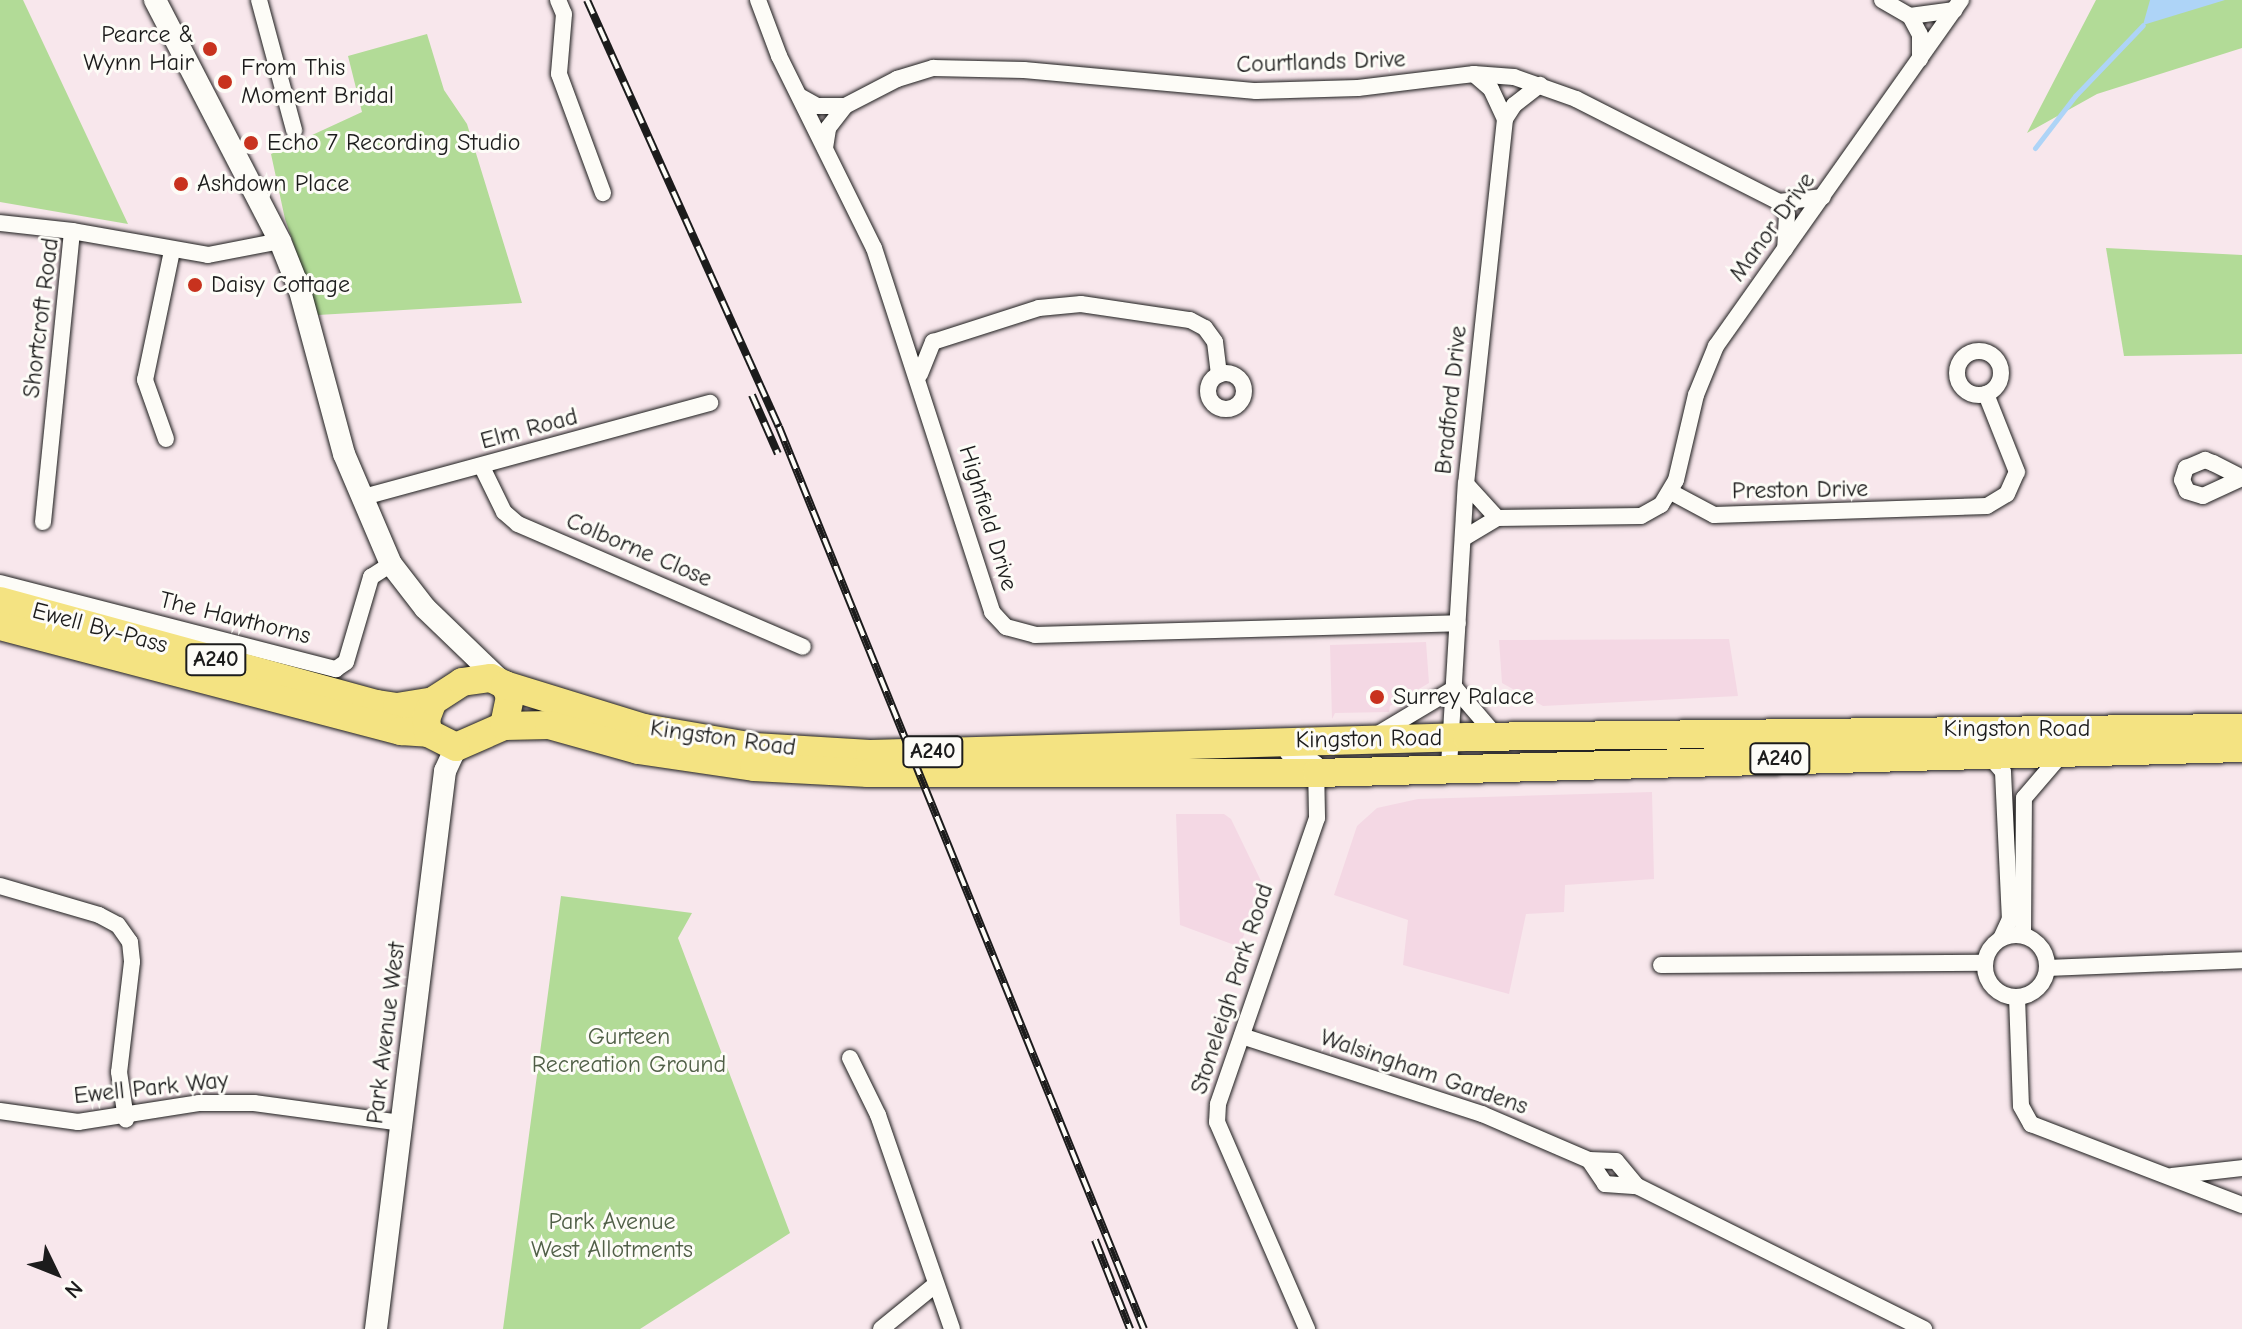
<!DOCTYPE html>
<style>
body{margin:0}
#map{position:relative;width:2242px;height:1329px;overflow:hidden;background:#f8e7ec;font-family:"Comic Neue",sans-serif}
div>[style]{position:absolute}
.built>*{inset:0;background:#f4d8e4}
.green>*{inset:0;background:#b2db97}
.water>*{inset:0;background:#aed4f7}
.stream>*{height:5px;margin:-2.5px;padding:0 2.5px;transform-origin:2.5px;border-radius:2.5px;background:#aed4f7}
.roads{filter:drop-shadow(0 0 2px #1c1c1c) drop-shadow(0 0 2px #1c1c1c)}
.street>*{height:16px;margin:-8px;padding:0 8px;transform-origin:8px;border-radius:8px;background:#fdfcf7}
.street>.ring{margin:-8px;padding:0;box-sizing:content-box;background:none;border:16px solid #fdfcf7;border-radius:50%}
.secondary>*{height:22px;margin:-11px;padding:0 11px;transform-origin:11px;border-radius:11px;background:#fdfcf7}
.highway>*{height:28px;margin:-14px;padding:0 14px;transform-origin:14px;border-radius:14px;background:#f4e382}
.rail>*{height:8px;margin-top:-4px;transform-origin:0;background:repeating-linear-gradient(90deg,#fdfcf7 0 15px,#1c1c1c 0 30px);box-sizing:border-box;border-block:2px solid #1c1c1c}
.dots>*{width:22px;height:22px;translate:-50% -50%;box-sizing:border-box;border:4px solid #fdfcf7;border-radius:50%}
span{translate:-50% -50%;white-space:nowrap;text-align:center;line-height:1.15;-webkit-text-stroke:6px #fdfcf7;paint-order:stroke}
.shield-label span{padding:2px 6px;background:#fdfcf7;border:2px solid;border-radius:6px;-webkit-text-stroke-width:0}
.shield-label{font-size:22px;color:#1c1c1c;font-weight:700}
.poi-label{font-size:24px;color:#1c1c1c}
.right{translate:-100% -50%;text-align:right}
.left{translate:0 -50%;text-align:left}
.street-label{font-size:24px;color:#1c1c1c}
.park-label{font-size:24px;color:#505f47}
.north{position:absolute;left:16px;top:1233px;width:80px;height:80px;-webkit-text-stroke:6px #fdfcf7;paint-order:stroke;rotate:133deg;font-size:22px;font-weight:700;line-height:32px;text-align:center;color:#1c1c1c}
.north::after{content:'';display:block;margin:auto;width:28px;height:36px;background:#1c1c1c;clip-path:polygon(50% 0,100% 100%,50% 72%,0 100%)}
</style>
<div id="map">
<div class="built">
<div style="clip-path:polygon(1729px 639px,1738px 696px,1543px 706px,1502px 683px,1499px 640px)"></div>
<div style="clip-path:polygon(1426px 642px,1429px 683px,1390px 706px,1389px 712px,1335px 713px,1332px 719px,1330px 645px)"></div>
<div style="clip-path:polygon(1652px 792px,1654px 879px,1565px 885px,1564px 912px,1526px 914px,1509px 994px,1403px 965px,1408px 920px,1334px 895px,1357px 826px,1377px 808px,1418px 799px)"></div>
<div style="clip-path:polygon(1176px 814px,1224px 814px,1231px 819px,1261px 881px,1240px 947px,1180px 925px)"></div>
</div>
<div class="green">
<div style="clip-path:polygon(0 0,23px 0,128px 224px,0 202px)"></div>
<div style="clip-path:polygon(2096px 0,2242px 0,2242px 48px,2097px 94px,2027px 133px)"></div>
<div style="clip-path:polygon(427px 34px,444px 90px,467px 124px,522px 303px,318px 315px,285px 219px,271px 154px,362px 112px,348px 56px)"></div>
<div style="clip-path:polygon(2106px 248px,2242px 255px,2242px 354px,2124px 356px)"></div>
<div style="clip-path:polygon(561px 896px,692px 913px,678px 938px,790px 1233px,640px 1329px,503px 1329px)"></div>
</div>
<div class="water">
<div style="clip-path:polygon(2150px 0,2225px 0,2143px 25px)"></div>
</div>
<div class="stream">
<div style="left:2035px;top:148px;width:66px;rotate:-52.4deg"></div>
<div style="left:2075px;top:96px;width:98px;rotate:-46.2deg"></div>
</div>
<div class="roads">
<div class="street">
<div style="left:259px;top:0;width:135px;rotate:74.9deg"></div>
<div style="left:558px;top:0;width:15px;rotate:67deg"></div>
<div style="left:564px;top:14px;width:60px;rotate:94.8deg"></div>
<div style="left:559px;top:74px;width:127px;rotate:69.7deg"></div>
<div style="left:758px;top:0;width:60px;rotate:69.4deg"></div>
<div style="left:779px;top:56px;width:214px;rotate:63.7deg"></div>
<div style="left:874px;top:248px;width:383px;rotate:72deg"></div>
<div style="left:992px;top:612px;width:21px;rotate:47deg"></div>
<div style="left:1006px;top:627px;width:30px;rotate:15deg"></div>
<div style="left:1035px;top:635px;width:423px;rotate:-1.6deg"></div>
<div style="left:1882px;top:0;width:32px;rotate:30deg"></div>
<div style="left:1910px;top:16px;width:21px;rotate:62deg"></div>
<div style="left:1920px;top:35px;width:24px;rotate:90deg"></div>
<div style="left:1910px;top:16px;width:45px;rotate:-7.6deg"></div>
<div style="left:801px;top:97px;width:18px;rotate:29deg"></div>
<div style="left:817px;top:106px;width:28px"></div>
<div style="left:1505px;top:119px;width:17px;rotate:-57deg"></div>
<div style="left:1514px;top:105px;width:33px;rotate:-38deg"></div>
<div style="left:825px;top:148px;width:20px;rotate:-81deg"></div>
<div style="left:828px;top:128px;width:28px;rotate:-52deg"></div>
<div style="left:845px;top:106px;width:59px;rotate:-27.4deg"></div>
<div style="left:897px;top:79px;width:38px;rotate:-17deg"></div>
<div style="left:933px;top:68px;width:91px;rotate:1.3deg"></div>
<div style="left:1024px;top:70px;width:233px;rotate:5.2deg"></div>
<div style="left:1256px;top:91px;width:102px;rotate:-1.7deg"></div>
<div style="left:1358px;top:88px;width:117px;rotate:-6.9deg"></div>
<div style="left:1474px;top:74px;width:40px;rotate:4.3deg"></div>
<div style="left:1514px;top:77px;width:66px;rotate:19.5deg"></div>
<div style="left:1576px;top:99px;width:228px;rotate:26.9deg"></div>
<div style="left:1779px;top:202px;width:44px;rotate:-6.5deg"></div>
<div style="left:1779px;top:202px;width:14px;rotate:56deg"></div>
<div style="left:1787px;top:214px;width:35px;rotate:93deg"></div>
<div style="left:0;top:223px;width:72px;rotate:6.3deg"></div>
<div class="ring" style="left:1957px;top:351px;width:28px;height:28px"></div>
<div class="ring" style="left:1208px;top:373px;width:20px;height:20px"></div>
<div style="left:920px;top:374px;width:35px;rotate:-68deg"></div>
<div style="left:933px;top:342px;width:111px;rotate:-17.8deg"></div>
<div style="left:1039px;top:308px;width:42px;rotate:-5.4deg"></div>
<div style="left:1081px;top:304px;width:110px;rotate:8.4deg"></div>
<div style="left:1190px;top:320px;width:17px;rotate:28deg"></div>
<div style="left:1205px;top:328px;width:17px;rotate:54deg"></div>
<div style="left:1215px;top:342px;width:33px;rotate:83deg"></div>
<div style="left:166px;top:439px;width:63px;rotate:-109.6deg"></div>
<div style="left:145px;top:380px;width:132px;rotate:-78.2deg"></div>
<div style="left:2205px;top:460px;width:9px;rotate:21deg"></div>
<div style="left:2213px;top:463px;width:33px;rotate:27deg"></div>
<div style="left:2242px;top:478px;width:43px;rotate:155.2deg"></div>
<div style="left:2203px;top:496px;width:17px;rotate:-163deg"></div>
<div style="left:2187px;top:491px;width:12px;rotate:-114deg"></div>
<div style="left:2182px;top:480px;width:13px;rotate:-72deg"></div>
<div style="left:2186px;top:468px;width:21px;rotate:-23deg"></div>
<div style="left:482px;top:467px;width:50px;rotate:63.9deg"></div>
<div style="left:504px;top:512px;width:18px;rotate:41deg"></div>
<div style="left:518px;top:524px;width:310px;rotate:23.3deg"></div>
<div style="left:1466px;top:484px;width:46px;rotate:47.6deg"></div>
<div style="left:1671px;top:492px;width:49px;rotate:28.1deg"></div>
<div style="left:1714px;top:515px;width:273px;rotate:-1.9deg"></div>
<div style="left:1987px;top:506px;width:23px;rotate:-31deg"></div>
<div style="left:2007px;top:494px;width:24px;rotate:-66deg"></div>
<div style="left:2017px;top:472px;width:84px;rotate:-111.7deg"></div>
<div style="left:360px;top:498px;width:363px;rotate:-15.2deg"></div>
<div style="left:43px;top:522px;width:292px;rotate:-84.3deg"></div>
<div style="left:72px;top:231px;width:138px;rotate:10deg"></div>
<div style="left:208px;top:255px;width:73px;rotate:-11deg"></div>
<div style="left:1464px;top:538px;width:39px;rotate:-31deg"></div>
<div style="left:1497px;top:518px;width:144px;rotate:-0.8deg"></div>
<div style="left:1641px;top:516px;width:23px;rotate:-29deg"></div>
<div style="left:1661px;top:505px;width:29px;rotate:-59deg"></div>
<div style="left:1676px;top:480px;width:87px;rotate:-76.8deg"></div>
<div style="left:1696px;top:395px;width:53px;rotate:-67.8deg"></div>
<div style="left:1716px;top:346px;width:424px;rotate:-54.7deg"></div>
<div style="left:0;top:583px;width:347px;rotate:14.4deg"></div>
<div style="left:336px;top:669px;width:12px;rotate:-35deg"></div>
<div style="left:346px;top:662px;width:89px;rotate:-73.6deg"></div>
<div style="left:371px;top:577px;width:24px;rotate:-33deg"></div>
<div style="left:1455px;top:688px;width:65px;rotate:49.4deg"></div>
<div style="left:1378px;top:734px;width:90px;rotate:-30.9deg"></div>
<div style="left:1288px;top:753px;width:12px;rotate:-5deg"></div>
<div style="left:1300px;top:752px;width:20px;rotate:37deg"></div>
<div style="left:1316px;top:764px;width:54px;rotate:88.9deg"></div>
<div style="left:1317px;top:818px;width:303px;rotate:109.1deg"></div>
<div style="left:1218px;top:1104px;width:18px;rotate:93deg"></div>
<div style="left:1217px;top:1122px;width:226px;rotate:66.5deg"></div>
<div style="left:1988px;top:754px;width:23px;rotate:50deg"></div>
<div style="left:2003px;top:772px;width:147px;rotate:87.3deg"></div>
<div style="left:2010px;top:919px;width:21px;rotate:115deg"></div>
<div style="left:1449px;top:766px;width:283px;rotate:-86.6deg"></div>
<div style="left:1466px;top:484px;width:367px;rotate:-83.9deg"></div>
<div style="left:1505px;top:119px;width:33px;rotate:-115deg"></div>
<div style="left:1491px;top:89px;width:23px;rotate:-139deg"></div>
<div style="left:0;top:886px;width:103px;rotate:16.3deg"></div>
<div style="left:99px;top:915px;width:21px;rotate:28deg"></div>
<div style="left:118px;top:925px;width:21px;rotate:55deg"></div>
<div style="left:130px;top:942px;width:20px;rotate:84deg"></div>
<div style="left:132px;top:962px;width:111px;rotate:96.7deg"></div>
<div style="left:119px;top:1072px;width:48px;rotate:81.5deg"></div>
<div class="ring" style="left:1985px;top:935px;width:46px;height:46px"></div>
<div style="left:2023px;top:935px;width:137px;rotate:-89.6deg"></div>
<div style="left:2024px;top:798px;width:55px;rotate:-49.4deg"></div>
<div style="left:1661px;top:965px;width:324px;rotate:-0.4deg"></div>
<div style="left:2047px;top:968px;width:195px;rotate:-2.3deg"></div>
<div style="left:2017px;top:997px;width:109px;rotate:87.9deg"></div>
<div style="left:2021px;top:1106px;width:21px;rotate:61deg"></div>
<div style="left:2031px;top:1124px;width:226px;rotate:21deg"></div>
<div style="left:1242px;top:1036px;width:252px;rotate:18deg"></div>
<div style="left:1482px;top:1114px;width:116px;rotate:23.3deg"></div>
<div style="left:1589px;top:1160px;width:27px;rotate:2deg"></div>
<div style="left:1616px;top:1161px;width:33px;rotate:50deg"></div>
<div style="left:1637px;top:1186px;width:321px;rotate:26.5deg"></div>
<div style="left:850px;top:1058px;width:64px;rotate:63.8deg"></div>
<div style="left:878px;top:1115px;width:226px;rotate:70.9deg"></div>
<div style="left:0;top:1111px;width:79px;rotate:8deg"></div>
<div style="left:78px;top:1122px;width:122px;rotate:-8.9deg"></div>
<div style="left:199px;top:1103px;width:55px"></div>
<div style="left:254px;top:1103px;width:148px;rotate:7.7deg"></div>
<div style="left:1589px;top:1160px;width:29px;rotate:56deg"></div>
<div style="left:1605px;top:1184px;width:32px;rotate:4deg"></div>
<div style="left:2172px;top:1176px;width:70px;rotate:-6.5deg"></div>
<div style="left:881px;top:1329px;width:70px;rotate:-39.2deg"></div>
</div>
<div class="secondary">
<div style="left:155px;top:0;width:271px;rotate:62.6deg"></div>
<div style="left:280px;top:241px;width:54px;rotate:68.2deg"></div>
<div style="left:300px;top:291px;width:169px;rotate:74.9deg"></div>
<div style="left:344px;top:454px;width:120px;rotate:66.9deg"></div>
<div style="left:391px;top:564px;width:56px;rotate:52.3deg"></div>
<div style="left:425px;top:608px;width:108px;rotate:43.9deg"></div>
<div style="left:376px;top:1329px;width:562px;rotate:-82.95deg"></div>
<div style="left:445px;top:771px;width:26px;rotate:-65deg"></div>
</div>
<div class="highway">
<div style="left:0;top:601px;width:391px;rotate:15.3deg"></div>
<div style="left:377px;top:704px;width:20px;rotate:9deg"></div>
<div style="left:397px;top:707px;width:36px;rotate:-9deg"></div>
<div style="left:0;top:626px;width:415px;rotate:14.7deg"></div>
<div style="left:401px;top:731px;width:27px;rotate:4deg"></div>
<div style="left:491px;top:678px;width:16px;rotate:27deg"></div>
<div style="left:505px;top:685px;width:13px;rotate:67deg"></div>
<div style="left:510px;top:697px;width:30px;rotate:102deg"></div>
<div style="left:504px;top:726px;width:52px;rotate:156.4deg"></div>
<div style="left:456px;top:747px;width:31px;rotate:-153deg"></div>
<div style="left:428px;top:733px;width:14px;rotate:-98deg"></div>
<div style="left:426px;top:719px;width:19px;rotate:-69deg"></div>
<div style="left:433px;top:701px;width:35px;rotate:-33deg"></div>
<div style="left:462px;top:682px;width:29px;rotate:-8deg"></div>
<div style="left:505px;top:685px;width:145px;rotate:17.2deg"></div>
<div style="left:644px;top:728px;width:112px;rotate:9.8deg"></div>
<div style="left:754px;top:747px;width:116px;rotate:3.5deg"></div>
<div style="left:870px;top:754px;width:597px;rotate:-1.63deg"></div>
<div style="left:1467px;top:737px;width:775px;rotate:-0.67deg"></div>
<div style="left:504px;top:726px;width:45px;rotate:-1.3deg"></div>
<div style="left:549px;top:725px;width:92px;rotate:15.7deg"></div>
<div style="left:638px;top:750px;width:117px;rotate:8.3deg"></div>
<div style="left:754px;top:767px;width:114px;rotate:3deg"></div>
<div style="left:868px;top:773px;width:449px"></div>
<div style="left:1317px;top:773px;width:925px;rotate:-1.55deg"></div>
</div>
</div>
<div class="rail">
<div style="left:587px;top:0;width:468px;rotate:65.8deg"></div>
<div style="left:779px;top:427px;width:973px;rotate:67.97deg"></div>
<div style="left:752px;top:395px;width:64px;rotate:66.2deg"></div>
<div style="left:1095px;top:1240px;width:96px;rotate:68.5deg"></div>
</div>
<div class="dots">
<div style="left:210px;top:49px;background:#c8321e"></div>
<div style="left:225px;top:82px;background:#c8321e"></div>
<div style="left:251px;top:143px;background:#c8321e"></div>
<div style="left:181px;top:184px;background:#c8321e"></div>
<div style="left:195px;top:285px;background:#c8321e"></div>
<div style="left:1377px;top:697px;background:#c8321e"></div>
</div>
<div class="shield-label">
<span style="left:216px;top:660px">A240</span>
<span style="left:933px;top:752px">A240</span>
<span style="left:1780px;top:759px">A240</span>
</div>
<div class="poi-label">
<span class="right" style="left:194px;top:49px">Pearce &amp;<br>Wynn Hair</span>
<span class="left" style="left:241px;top:82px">From This<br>Moment Bridal</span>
<span class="left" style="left:267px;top:143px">Echo 7 Recording Studio</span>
<span class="left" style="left:197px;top:184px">Ashdown Place</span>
<span class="left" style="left:211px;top:285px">Daisy Cottage</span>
<span class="left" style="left:1393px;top:697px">Surrey Palace</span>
</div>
<div class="street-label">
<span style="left:1321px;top:62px;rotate:-2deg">Courtlands Drive</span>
<span style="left:1772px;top:227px;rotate:-54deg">Manor Drive</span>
<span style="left:41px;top:318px;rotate:-83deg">Shortcroft Road</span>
<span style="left:1451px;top:400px;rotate:-84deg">Bradford Drive</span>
<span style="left:529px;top:429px;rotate:-15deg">Elm Road</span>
<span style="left:1800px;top:490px;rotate:-1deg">Preston Drive</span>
<span style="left:988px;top:518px;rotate:73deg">Highfield Drive</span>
<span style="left:639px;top:550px;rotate:23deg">Colborne Close</span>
<span style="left:235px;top:618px;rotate:14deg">The Hawthorns</span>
<span style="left:100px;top:628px;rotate:15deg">Ewell By-Pass</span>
<span style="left:2017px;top:729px">Kingston Road</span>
<span style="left:723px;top:738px;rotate:8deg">Kingston Road</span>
<span style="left:1369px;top:739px;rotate:-1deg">Kingston Road</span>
<span style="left:1232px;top:989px;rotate:-72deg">Stoneleigh Park Road</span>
<span style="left:386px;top:1033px;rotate:-83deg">Park Avenue West</span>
<span style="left:1424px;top:1072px;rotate:19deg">Walsingham Gardens</span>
<span style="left:151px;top:1088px;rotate:-6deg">Ewell Park Way</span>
</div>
<div class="park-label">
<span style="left:629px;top:1051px">Gurteen<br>Recreation Ground</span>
<span style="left:612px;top:1236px">Park Avenue<br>West Allotments</span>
</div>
<div class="north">N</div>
</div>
